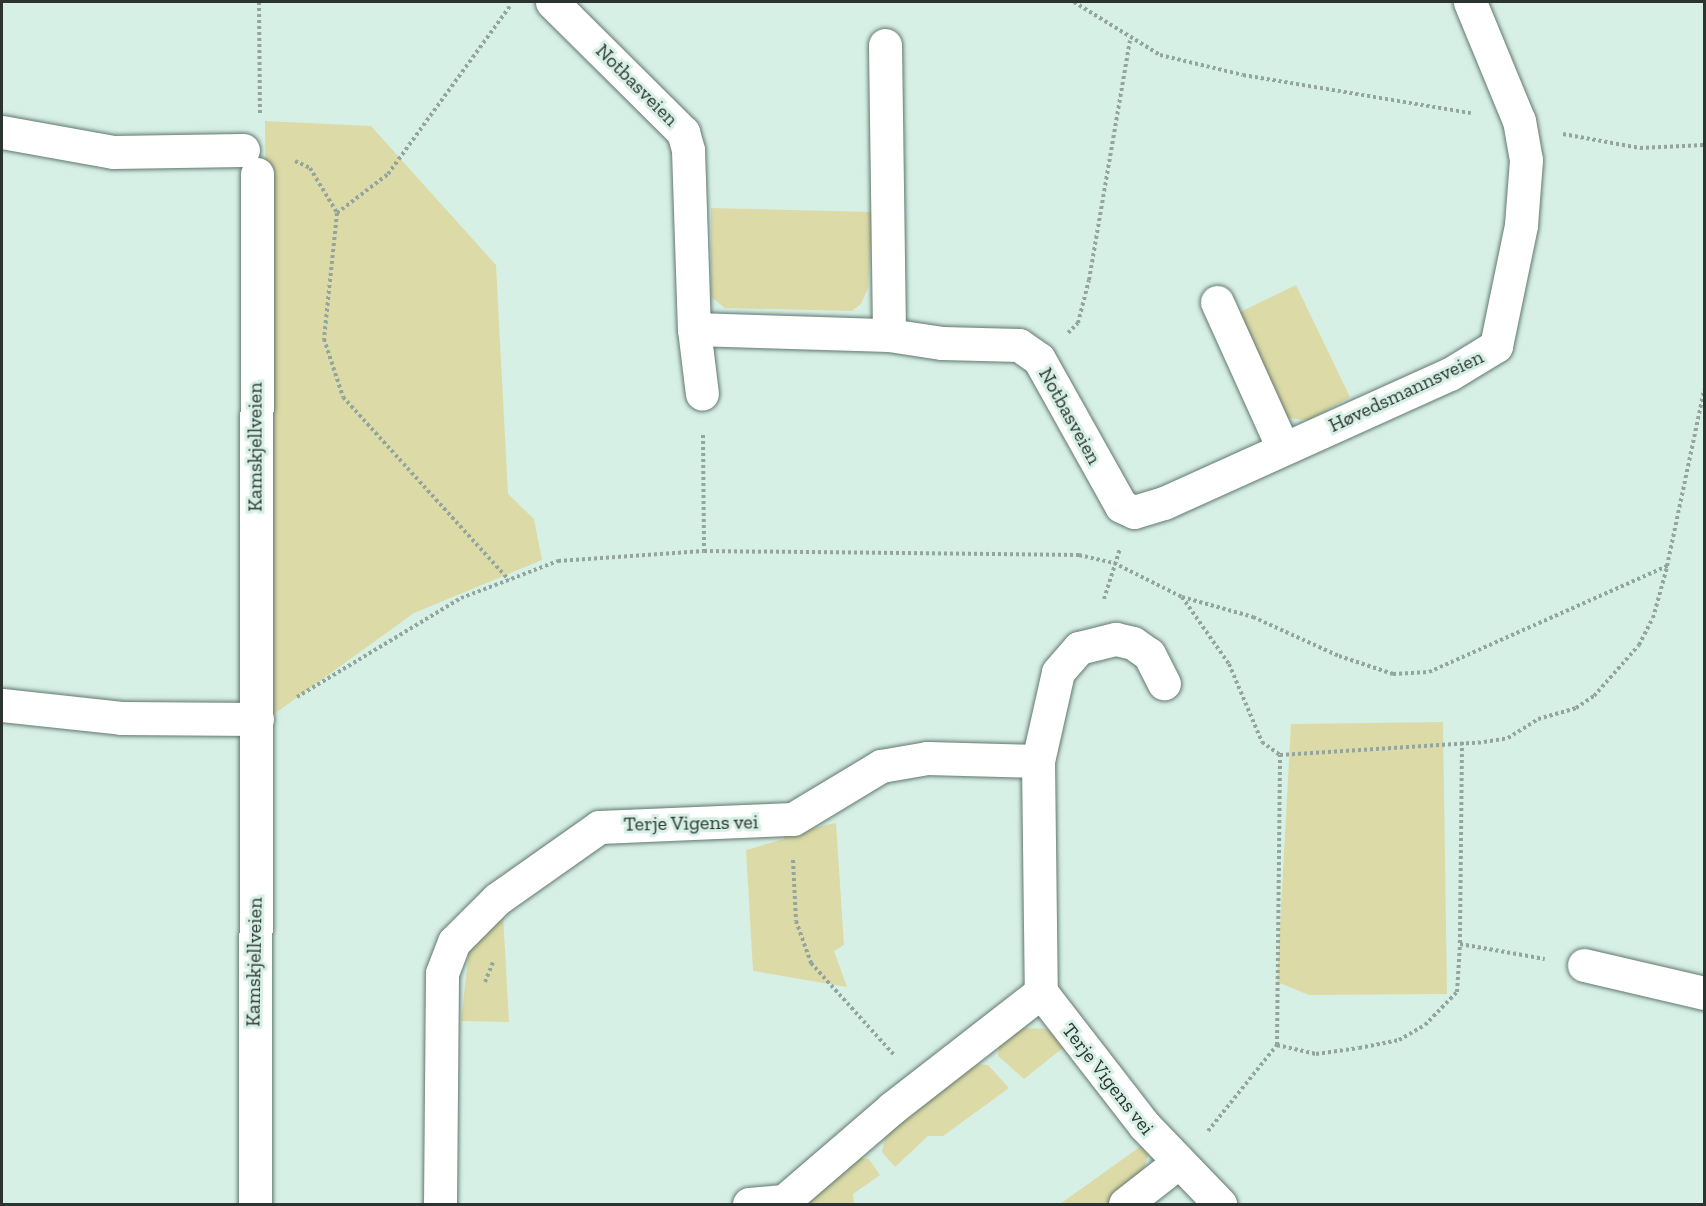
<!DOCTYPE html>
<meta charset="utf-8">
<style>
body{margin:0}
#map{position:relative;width:1706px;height:1206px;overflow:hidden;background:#d7f0e5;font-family:"Zilla Slab",serif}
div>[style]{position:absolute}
.green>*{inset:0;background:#dcdba7}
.path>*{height:4px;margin-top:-2px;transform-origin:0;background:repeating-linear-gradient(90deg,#93a59d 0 3px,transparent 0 6px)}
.roads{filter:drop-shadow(0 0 2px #62786f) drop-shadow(0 0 2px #62786f)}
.minor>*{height:33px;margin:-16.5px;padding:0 16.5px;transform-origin:16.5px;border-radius:16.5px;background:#fff}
span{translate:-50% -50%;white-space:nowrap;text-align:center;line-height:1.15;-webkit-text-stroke:6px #d7f0e5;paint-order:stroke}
.street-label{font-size:20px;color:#2b3430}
.frame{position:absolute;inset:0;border:3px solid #2b3430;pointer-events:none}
</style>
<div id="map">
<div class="green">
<div style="clip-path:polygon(265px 121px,371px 126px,496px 265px,508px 494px,534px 519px,542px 560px,414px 613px,270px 717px)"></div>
<div style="clip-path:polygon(711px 208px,873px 212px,868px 288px,861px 304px,852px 311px,725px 308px,711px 297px)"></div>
<div style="clip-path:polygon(1296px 285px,1350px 397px,1309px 420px,1286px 418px,1236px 314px)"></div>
<div style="clip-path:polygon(1443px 722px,1447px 994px,1309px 995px,1277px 982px,1291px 724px)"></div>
<div style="clip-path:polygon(836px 823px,844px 945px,834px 951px,847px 987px,753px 971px,746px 850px,784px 839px,784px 834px)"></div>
<div style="clip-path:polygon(503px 914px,509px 1022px,461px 1021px,469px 951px)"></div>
<div style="clip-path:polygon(1020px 1028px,1049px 1029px,1064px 1047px,1024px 1079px,998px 1056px,999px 1042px)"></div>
<div style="clip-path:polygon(972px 1064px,988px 1065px,1009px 1088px,943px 1136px,928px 1136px,895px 1167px,882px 1152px,886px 1134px)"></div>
<div style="clip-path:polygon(1141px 1146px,1148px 1155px,1142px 1175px,1107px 1204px,1060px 1204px)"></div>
<div style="clip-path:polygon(857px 1158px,869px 1159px,880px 1175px,853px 1194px,854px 1204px,799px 1204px)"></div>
</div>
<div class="path">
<div style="left:259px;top:2px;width:111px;rotate:89.5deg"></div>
<div style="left:1074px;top:2px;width:101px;rotate:31.6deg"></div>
<div style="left:1160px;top:55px;width:85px;rotate:13.5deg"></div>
<div style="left:1243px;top:75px;width:231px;rotate:9.5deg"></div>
<div style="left:1563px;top:134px;width:78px;rotate:10.3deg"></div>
<div style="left:1640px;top:148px;width:64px;rotate:-2.7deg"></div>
<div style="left:295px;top:161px;width:17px;rotate:25deg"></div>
<div style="left:310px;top:168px;width:52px;rotate:59deg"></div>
<div style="left:337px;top:213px;width:127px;rotate:95.9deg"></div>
<div style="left:324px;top:339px;width:61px;rotate:71.9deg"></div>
<div style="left:343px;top:397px;width:247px;rotate:47.8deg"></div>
<div style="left:337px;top:213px;width:64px;rotate:-37.4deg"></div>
<div style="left:388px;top:174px;width:209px;rotate:-54deg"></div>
<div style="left:1068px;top:333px;width:14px;rotate:-45deg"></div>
<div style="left:1078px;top:323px;width:44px;rotate:-75.7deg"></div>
<div style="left:1089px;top:280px;width:243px;rotate:-80.3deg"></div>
<div style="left:703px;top:435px;width:116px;rotate:89.5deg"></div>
<div style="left:1182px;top:597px;width:82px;rotate:55deg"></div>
<div style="left:1229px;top:664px;width:85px;rotate:67.1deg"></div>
<div style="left:1262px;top:742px;width:22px;rotate:36deg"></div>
<div style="left:1280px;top:755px;width:204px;rotate:-3.6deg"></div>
<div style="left:1484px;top:742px;width:24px;rotate:-9deg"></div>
<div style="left:1508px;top:738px;width:36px;rotate:-32deg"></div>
<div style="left:1538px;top:719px;width:40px;rotate:-16deg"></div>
<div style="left:1576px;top:708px;width:22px;rotate:-34deg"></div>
<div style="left:1594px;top:696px;width:68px;rotate:-48.6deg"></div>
<div style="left:1639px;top:645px;width:30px;rotate:-63deg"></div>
<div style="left:1653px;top:618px;width:53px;rotate:-74.6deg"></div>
<div style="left:1104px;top:599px;width:52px;rotate:-72.3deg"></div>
<div style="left:297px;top:697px;width:192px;rotate:-31.1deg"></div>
<div style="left:461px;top:598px;width:104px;rotate:-20.9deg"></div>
<div style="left:558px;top:561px;width:146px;rotate:-3.9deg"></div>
<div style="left:704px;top:551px;width:375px;rotate:0.6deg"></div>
<div style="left:1079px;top:555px;width:36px;rotate:13deg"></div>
<div style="left:1114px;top:563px;width:76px;rotate:26.6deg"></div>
<div style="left:1182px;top:597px;width:74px;rotate:15.7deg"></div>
<div style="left:1253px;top:617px;width:94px;rotate:24.4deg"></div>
<div style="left:1339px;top:656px;width:57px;rotate:18.4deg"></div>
<div style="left:1393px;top:674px;width:36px;rotate:-3deg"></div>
<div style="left:1429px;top:672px;width:261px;rotate:-24deg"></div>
<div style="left:1667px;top:566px;width:180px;rotate:-78.1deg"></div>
<div style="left:1462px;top:742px;width:202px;rotate:90.6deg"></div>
<div style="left:1460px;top:944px;width:86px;rotate:10deg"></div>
<div style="left:793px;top:860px;width:61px;rotate:87.2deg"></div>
<div style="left:796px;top:921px;width:45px;rotate:70.3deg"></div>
<div style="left:811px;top:963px;width:124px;rotate:47.9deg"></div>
<div style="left:485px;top:982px;width:22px;rotate:-68deg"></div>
<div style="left:1277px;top:1045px;width:290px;rotate:-89.4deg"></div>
<div style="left:1208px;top:1131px;width:110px;rotate:-51.3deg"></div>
<div style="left:1277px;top:1045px;width:40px;rotate:13deg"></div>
<div style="left:1316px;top:1054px;width:43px;rotate:-7.9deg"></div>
<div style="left:1359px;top:1048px;width:41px;rotate:-11.3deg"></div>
<div style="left:1399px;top:1040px;width:30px;rotate:-30deg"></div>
<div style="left:1425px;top:1025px;width:46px;rotate:-45.9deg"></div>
<div style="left:1457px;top:992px;width:48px;rotate:-86.4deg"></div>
</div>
<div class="roads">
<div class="minor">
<div style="left:552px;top:2px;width:185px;rotate:44.8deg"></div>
<div style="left:683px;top:132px;width:19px;rotate:74deg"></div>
<div style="left:688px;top:150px;width:179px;rotate:88.1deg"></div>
<div style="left:694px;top:329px;width:65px;rotate:83deg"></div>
<div style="left:885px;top:45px;width:290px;rotate:89.2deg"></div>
<div style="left:2px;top:132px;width:113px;rotate:10.2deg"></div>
<div style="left:113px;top:152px;width:130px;rotate:-0.9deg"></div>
<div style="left:1217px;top:302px;width:158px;rotate:65.7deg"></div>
<div style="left:694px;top:329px;width:195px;rotate:1.8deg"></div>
<div style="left:889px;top:335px;width:54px;rotate:8.6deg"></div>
<div style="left:942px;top:343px;width:77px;rotate:1.5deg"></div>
<div style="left:1019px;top:345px;width:24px;rotate:35deg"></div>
<div style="left:1039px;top:359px;width:168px;rotate:60.8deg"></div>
<div style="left:1121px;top:506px;width:14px;rotate:25deg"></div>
<div style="left:1134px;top:512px;width:31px;rotate:-17deg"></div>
<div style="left:1164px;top:503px;width:314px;rotate:-24.3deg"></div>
<div style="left:1450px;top:374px;width:54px;rotate:-31.3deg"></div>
<div style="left:1496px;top:346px;width:124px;rotate:-78.3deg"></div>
<div style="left:1521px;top:225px;width:65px;rotate:-85.6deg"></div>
<div style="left:1526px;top:160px;width:40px;rotate:-100deg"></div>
<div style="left:1519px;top:121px;width:129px;rotate:-112.4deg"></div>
<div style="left:2px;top:705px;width:120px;rotate:6.2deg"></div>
<div style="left:121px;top:718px;width:136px;rotate:0.4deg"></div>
<div style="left:1038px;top:761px;width:91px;rotate:-77.3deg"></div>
<div style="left:1058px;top:672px;width:32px;rotate:-49deg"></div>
<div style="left:1079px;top:648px;width:38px;rotate:-14deg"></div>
<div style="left:1116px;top:639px;width:17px;rotate:13deg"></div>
<div style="left:1133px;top:643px;width:19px;rotate:35deg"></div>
<div style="left:1149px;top:654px;width:33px;rotate:63deg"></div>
<div style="left:1584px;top:965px;width:123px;rotate:13.1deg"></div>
<div style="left:255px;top:1204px;width:1030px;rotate:-89.89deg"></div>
<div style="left:440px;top:1204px;width:231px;rotate:-89.5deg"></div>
<div style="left:442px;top:973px;width:33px;rotate:-69deg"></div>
<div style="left:454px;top:942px;width:61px;rotate:-45deg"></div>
<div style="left:497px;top:899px;width:125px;rotate:-35.2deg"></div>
<div style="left:599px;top:827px;width:194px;rotate:-2.4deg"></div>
<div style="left:793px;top:819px;width:103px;rotate:-31.1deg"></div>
<div style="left:881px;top:766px;width:47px;rotate:-9.9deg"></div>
<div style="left:927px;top:758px;width:111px;rotate:1.5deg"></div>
<div style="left:1038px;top:761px;width:231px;rotate:89.3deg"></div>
<div style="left:1041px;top:992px;width:168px;rotate:52.2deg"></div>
<div style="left:1144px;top:1125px;width:110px;rotate:46.1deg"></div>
<div style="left:749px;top:1204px;width:35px;rotate:-5deg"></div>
<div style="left:784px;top:1201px;width:143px;rotate:-40.7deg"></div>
<div style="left:892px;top:1108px;width:189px;rotate:-37.9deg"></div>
<div style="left:1125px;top:1204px;width:65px;rotate:-38.1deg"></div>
</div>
</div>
<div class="street-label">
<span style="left:637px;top:85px;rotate:45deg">Notbasveien</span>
<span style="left:1406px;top:391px;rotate:-25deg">Høvedsmannsveien</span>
<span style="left:1070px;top:416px;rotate:61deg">Notbasveien</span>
<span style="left:255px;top:447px;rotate:-90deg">Kamskjellveien</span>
<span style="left:691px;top:823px;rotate:-1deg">Terje Vigens vei</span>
<span style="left:254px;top:962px;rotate:-89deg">Kamskjellveien</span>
<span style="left:1108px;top:1079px;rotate:52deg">Terje Vigens vei</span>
</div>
<div class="frame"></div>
</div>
